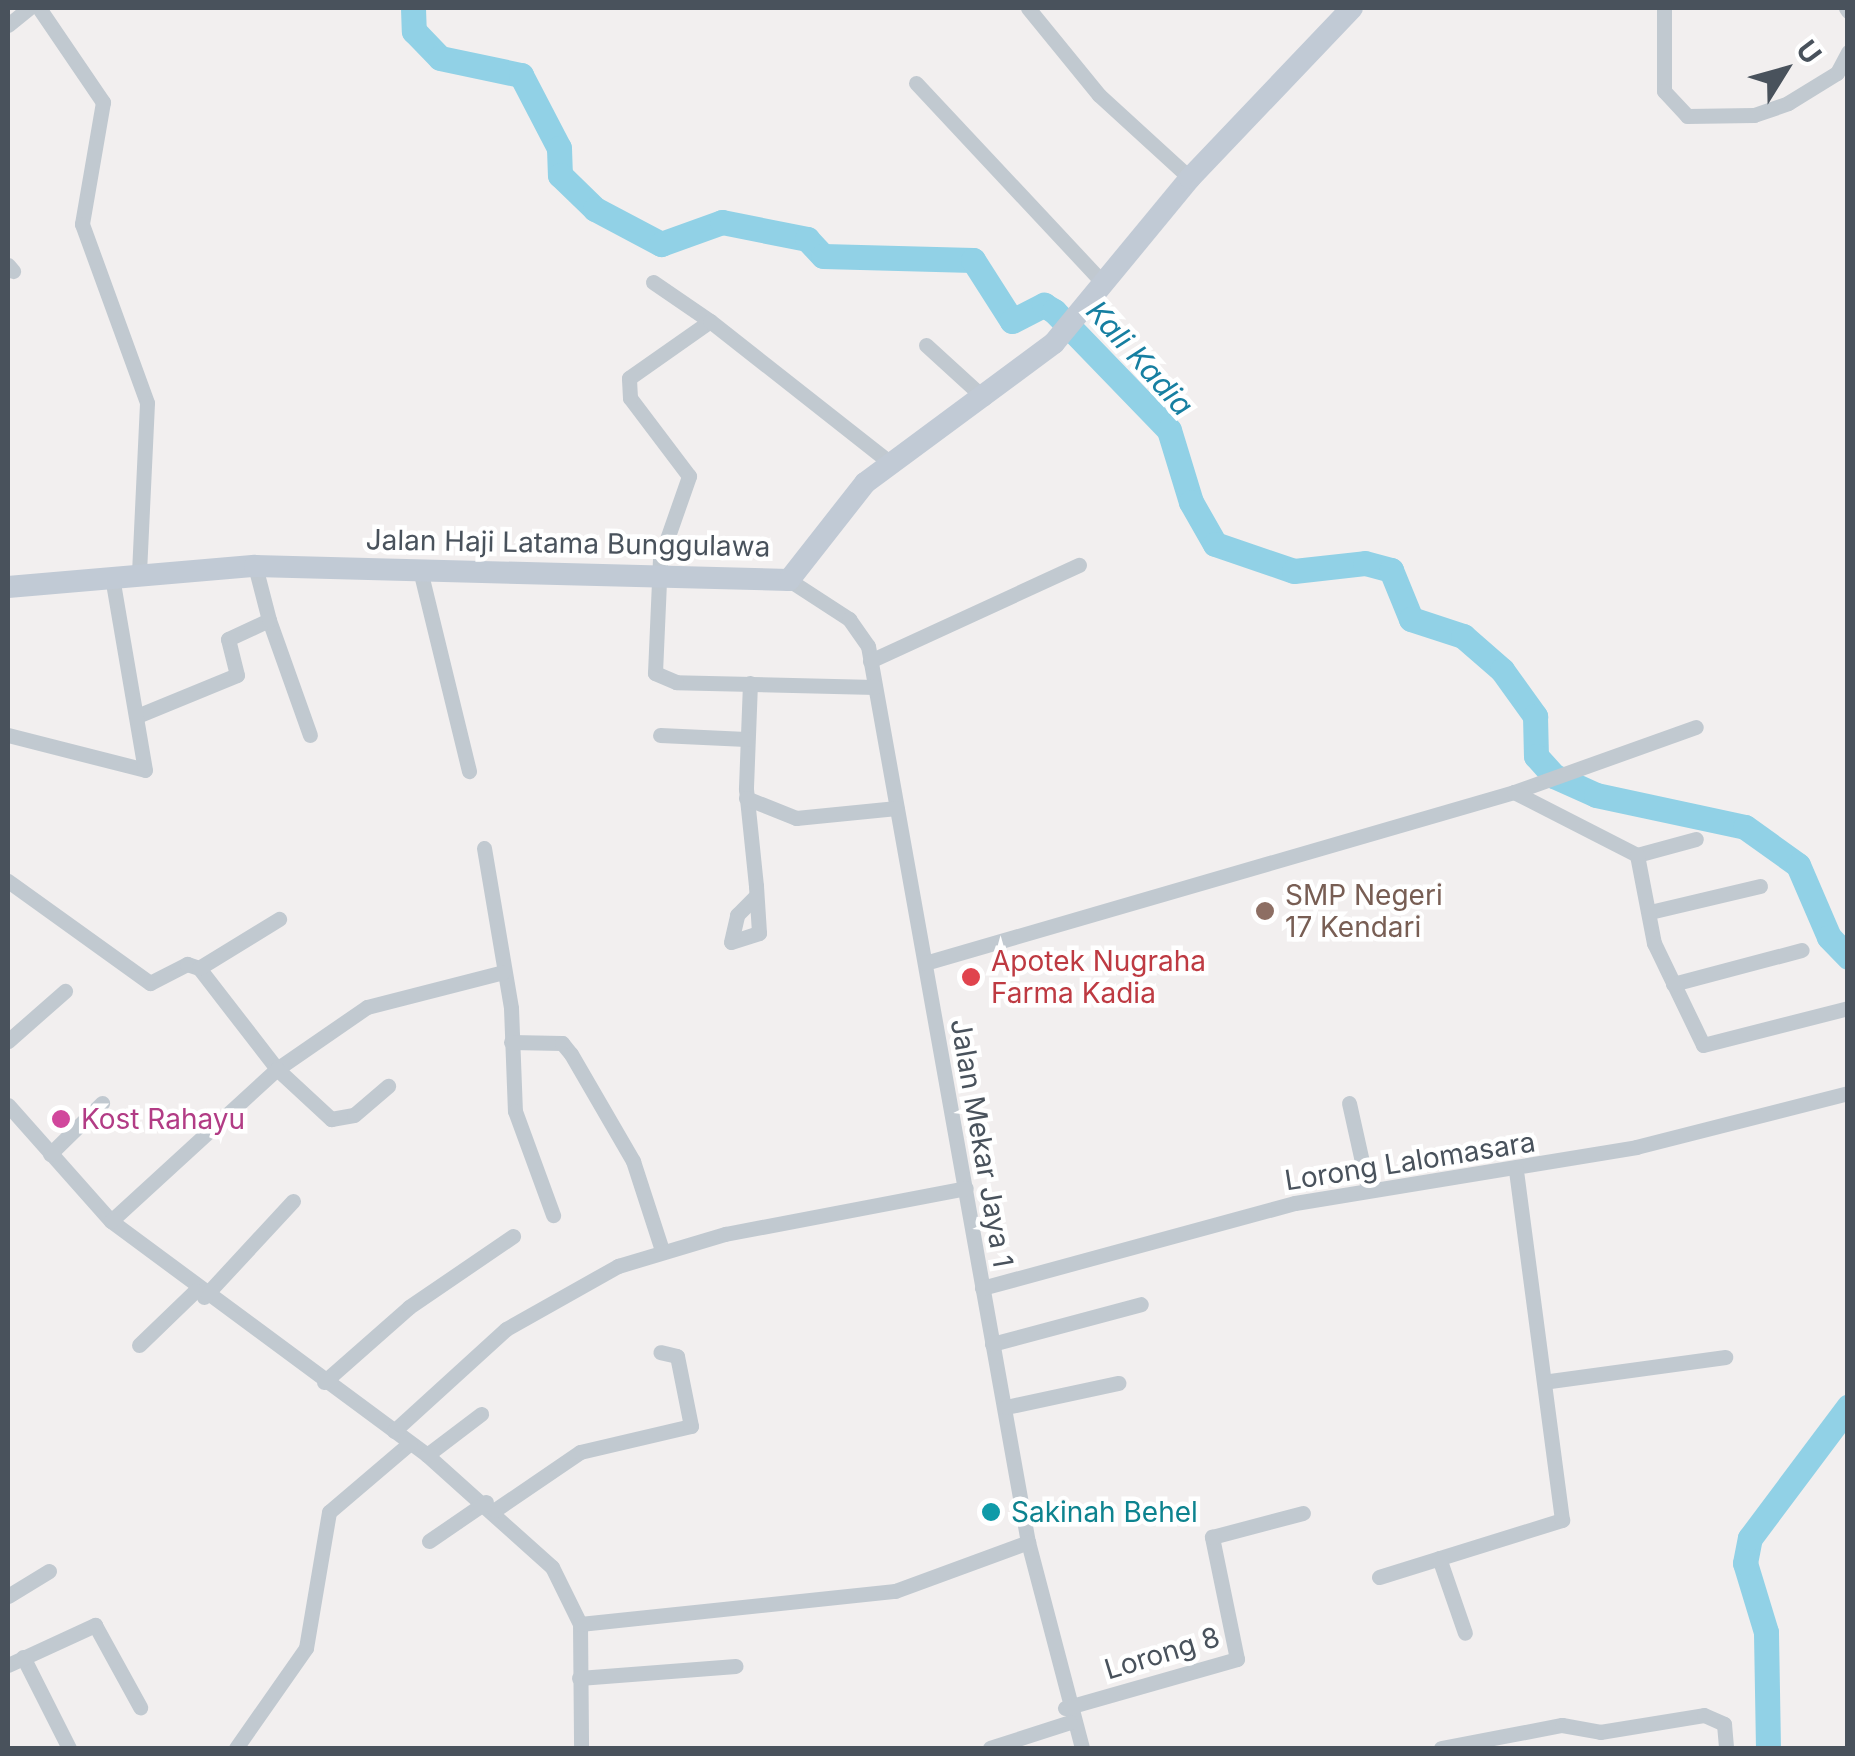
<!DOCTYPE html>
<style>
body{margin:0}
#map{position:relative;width:1855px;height:1756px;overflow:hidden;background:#f2efef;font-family:Inter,sans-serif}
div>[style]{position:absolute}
.river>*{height:25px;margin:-12.5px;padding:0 12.5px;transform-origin:12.5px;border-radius:12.5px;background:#91d1e6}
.minor>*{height:15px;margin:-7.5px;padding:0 7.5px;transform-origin:7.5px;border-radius:7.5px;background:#c1c9d0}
.secondary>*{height:22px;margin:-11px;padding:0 11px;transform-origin:11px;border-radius:11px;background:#c1cad5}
.dots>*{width:28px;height:28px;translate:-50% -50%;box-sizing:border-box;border:5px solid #fff;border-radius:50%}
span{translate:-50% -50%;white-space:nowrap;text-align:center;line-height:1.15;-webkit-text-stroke:9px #fff;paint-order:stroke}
.street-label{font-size:28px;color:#49525c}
.education-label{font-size:28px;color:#785e54}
.left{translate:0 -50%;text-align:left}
.health-label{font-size:28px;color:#be3a42}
.hotel-label{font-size:28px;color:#b23c85}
.culture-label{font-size:28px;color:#0d838f}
.water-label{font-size:30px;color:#167fa1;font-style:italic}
.frame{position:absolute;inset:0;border:10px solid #49525c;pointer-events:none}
.north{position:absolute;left:1735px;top:20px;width:100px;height:100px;-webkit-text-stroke:8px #fff;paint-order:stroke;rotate:53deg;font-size:28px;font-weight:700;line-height:40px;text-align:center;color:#49525c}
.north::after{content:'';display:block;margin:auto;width:35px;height:45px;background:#49525c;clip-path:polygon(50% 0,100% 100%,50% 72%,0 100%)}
</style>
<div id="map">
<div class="river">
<div style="left:413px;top:8px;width:23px;rotate:88deg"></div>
<div style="left:414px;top:31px;width:37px;rotate:46deg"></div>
<div style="left:440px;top:58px;width:83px;rotate:11.9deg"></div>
<div style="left:521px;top:75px;width:82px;rotate:62.5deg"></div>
<div style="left:559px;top:148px;width:27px;rotate:88deg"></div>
<div style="left:560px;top:175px;width:49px;rotate:44.2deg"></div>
<div style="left:595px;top:209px;width:75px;rotate:27.9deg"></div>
<div style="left:661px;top:244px;width:65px;rotate:-19.8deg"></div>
<div style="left:722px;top:222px;width:87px;rotate:11.3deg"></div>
<div style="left:807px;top:239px;width:23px;rotate:47deg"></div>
<div style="left:823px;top:256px;width:150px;rotate:1.5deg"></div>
<div style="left:973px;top:260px;width:72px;rotate:57.4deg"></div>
<div style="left:1012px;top:321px;width:36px;rotate:-27deg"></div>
<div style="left:1044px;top:305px;width:12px;rotate:31deg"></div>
<div style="left:1054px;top:311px;width:165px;rotate:46deg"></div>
<div style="left:1169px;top:430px;width:75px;rotate:73deg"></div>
<div style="left:1191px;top:502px;width:48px;rotate:60.3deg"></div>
<div style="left:1215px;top:544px;width:83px;rotate:18.9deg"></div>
<div style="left:1294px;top:571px;width:71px;rotate:-6.4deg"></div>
<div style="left:1365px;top:563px;width:27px;rotate:15deg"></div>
<div style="left:1391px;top:570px;width:53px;rotate:67.8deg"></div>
<div style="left:1411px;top:619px;width:55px;rotate:18.1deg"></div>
<div style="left:1463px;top:636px;width:52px;rotate:41.1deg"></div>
<div style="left:1502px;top:670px;width:57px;rotate:54.3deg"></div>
<div style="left:1535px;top:716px;width:40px;rotate:88.6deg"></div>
<div style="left:1536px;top:756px;width:27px;rotate:48deg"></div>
<div style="left:1554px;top:776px;width:46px;rotate:24.3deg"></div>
<div style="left:1596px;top:795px;width:152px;rotate:12.1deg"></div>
<div style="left:1745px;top:827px;width:65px;rotate:35.6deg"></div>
<div style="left:1798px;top:865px;width:78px;rotate:66.7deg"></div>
<div style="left:1829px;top:937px;width:28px;rotate:46deg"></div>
<div style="left:1768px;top:1748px;width:116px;rotate:-91deg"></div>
<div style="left:1766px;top:1632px;width:72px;rotate:-106.9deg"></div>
<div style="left:1745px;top:1563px;width:25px;rotate:-79deg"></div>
<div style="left:1750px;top:1538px;width:164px;rotate:-53.2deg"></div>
</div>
<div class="minor">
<div style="left:39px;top:8px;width:114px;rotate:55.8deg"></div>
<div style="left:103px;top:102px;width:124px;rotate:99.8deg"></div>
<div style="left:82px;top:224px;width:190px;rotate:70deg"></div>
<div style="left:147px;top:403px;width:170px;rotate:92.7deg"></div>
<div style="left:1028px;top:8px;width:112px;rotate:50.8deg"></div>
<div style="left:1099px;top:95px;width:123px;rotate:42.4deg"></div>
<div style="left:1664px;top:8px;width:83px;rotate:90deg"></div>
<div style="left:1664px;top:91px;width:34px;rotate:47deg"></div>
<div style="left:1687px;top:116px;width:67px;rotate:-0.9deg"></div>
<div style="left:1754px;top:115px;width:36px;rotate:-19deg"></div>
<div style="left:1788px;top:103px;width:57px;rotate:-31.5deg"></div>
<div style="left:1837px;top:73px;width:24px;rotate:-62deg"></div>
<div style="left:1846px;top:8px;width:4px;rotate:56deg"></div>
<div style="left:8px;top:25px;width:27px;rotate:-39deg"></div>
<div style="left:916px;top:83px;width:274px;rotate:46.9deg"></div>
<div style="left:8px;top:265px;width:8px;rotate:50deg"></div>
<div style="left:653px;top:282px;width:69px;rotate:34.4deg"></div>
<div style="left:926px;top:345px;width:79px;rotate:42.4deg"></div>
<div style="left:420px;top:570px;width:207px;rotate:76.3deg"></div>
<div style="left:789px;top:580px;width:72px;rotate:33deg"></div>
<div style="left:849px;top:619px;width:33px;rotate:55deg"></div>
<div style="left:868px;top:646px;width:910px;rotate:79.88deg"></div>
<div style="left:1028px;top:1542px;width:213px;rotate:75.3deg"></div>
<div style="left:269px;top:620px;width:122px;rotate:70.4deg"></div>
<div style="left:870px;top:661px;width:230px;rotate:-24.7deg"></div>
<div style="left:750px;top:683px;width:106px;rotate:92.2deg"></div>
<div style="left:746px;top:789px;width:98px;rotate:84.1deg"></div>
<div style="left:756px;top:886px;width:47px;rotate:86.3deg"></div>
<div style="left:759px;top:933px;width:29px;rotate:162deg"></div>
<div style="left:731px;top:942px;width:28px;rotate:-77deg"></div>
<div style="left:737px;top:915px;width:27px;rotate:-45deg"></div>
<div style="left:875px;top:687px;width:199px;rotate:-178.6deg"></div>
<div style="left:676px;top:682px;width:23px;rotate:-157deg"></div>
<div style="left:655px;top:673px;width:114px;rotate:-87.5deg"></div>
<div style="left:660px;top:559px;width:88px;rotate:-70.7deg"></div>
<div style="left:689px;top:476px;width:98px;rotate:-127.1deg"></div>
<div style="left:630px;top:398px;width:20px;rotate:-93deg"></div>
<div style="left:629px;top:378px;width:99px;rotate:-35.1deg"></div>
<div style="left:710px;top:321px;width:228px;rotate:38.2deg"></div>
<div style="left:137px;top:716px;width:108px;rotate:-22.3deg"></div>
<div style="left:237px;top:675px;width:37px;rotate:-104deg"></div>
<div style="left:228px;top:639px;width:45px;rotate:-24.9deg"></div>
<div style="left:269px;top:620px;width:56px;rotate:-104.5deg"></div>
<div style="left:8px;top:735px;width:141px;rotate:14.3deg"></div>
<div style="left:145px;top:770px;width:196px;rotate:-99.7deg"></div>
<div style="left:660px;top:735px;width:86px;rotate:2.7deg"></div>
<div style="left:1514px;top:792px;width:193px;rotate:-19.7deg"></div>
<div style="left:746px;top:798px;width:54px;rotate:21.8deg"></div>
<div style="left:796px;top:818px;width:101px;rotate:-5.7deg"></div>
<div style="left:484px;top:848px;width:162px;rotate:80.4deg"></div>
<div style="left:511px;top:1008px;width:103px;rotate:87.8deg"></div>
<div style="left:515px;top:1111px;width:111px;rotate:69.9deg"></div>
<div style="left:1637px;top:855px;width:61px;rotate:-15.2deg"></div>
<div style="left:8px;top:881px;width:175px;rotate:35.7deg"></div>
<div style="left:150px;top:983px;width:42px;rotate:-27.2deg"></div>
<div style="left:187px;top:964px;width:13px;rotate:18deg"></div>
<div style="left:199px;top:968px;width:128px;rotate:52.3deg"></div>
<div style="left:277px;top:1069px;width:109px;rotate:-34.6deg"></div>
<div style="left:367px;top:1007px;width:140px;rotate:-14.4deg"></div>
<div style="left:1650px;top:912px;width:113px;rotate:-13.3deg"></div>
<div style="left:925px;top:963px;width:613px;rotate:-16.19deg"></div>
<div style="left:1514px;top:792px;width:138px;rotate:27.1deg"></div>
<div style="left:1637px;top:855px;width:90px;rotate:79.1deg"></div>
<div style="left:1654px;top:943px;width:113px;rotate:64.3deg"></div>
<div style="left:1703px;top:1045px;width:150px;rotate:-14.3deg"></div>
<div style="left:199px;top:968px;width:94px;rotate:-31.5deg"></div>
<div style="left:1673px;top:984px;width:133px;rotate:-14.8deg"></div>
<div style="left:8px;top:1041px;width:76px;rotate:-41.3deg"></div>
<div style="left:511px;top:1042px;width:51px;rotate:1.1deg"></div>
<div style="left:562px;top:1043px;width:14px;rotate:51deg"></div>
<div style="left:571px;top:1054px;width:124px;rotate:59.9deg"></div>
<div style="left:633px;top:1161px;width:94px;rotate:72deg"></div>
<div style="left:1349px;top:1103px;width:88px;rotate:77.5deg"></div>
<div style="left:8px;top:1105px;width:155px;rotate:48.4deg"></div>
<div style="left:111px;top:1221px;width:393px;rotate:36.5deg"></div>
<div style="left:427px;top:1455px;width:168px;rotate:41.9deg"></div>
<div style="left:552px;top:1567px;width:64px;rotate:63.8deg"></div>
<div style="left:580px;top:1624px;width:124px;rotate:89.5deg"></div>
<div style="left:50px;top:1154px;width:73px;rotate:-44.4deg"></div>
<div style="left:111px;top:1221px;width:225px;rotate:-42.5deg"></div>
<div style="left:277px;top:1069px;width:74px;rotate:42.8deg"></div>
<div style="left:331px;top:1119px;width:23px;rotate:-10deg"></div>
<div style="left:354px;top:1115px;width:45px;rotate:-40.5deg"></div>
<div style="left:982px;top:1288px;width:324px;rotate:-15.2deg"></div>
<div style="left:1295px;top:1203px;width:346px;rotate:-9.3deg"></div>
<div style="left:1636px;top:1147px;width:219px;rotate:-14.3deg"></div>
<div style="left:204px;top:1297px;width:131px;rotate:-47.2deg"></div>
<div style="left:992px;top:1344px;width:154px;rotate:-15deg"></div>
<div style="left:139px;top:1345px;width:78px;rotate:-44deg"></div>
<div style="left:1550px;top:1381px;width:177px;rotate:-7.8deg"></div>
<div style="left:324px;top:1382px;width:113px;rotate:-41.4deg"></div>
<div style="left:409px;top:1307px;width:126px;rotate:-34.3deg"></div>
<div style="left:1006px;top:1407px;width:115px;rotate:-12.1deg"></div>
<div style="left:394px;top:1431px;width:151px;rotate:-42.3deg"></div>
<div style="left:506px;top:1329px;width:129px;rotate:-29.4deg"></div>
<div style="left:618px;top:1266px;width:112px;rotate:-16.7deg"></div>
<div style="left:725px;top:1234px;width:245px;rotate:-10.8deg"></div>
<div style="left:427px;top:1455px;width:68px;rotate:-37.2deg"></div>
<div style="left:495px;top:1510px;width:103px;rotate:-34.3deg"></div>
<div style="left:580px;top:1452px;width:114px;rotate:-13.2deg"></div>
<div style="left:691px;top:1426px;width:71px;rotate:-101.3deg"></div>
<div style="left:677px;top:1356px;width:17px;rotate:-167deg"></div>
<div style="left:429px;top:1541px;width:69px;rotate:-34.4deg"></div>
<div style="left:1439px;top:1558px;width:79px;rotate:70.9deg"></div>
<div style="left:1379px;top:1577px;width:192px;rotate:-17.3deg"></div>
<div style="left:1562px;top:1520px;width:353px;rotate:-97.5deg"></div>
<div style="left:8px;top:1596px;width:48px;rotate:-31.4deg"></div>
<div style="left:580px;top:1624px;width:317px;rotate:-6deg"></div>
<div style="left:895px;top:1591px;width:142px;rotate:-20.2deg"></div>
<div style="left:23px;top:1657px;width:102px;rotate:63.2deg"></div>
<div style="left:8px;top:1665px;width:96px;rotate:-24.7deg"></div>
<div style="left:95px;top:1625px;width:94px;rotate:61.2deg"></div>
<div style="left:579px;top:1678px;width:157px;rotate:-4.4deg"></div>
<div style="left:1065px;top:1708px;width:179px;rotate:-15.9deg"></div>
<div style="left:1237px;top:1659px;width:125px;rotate:-101.6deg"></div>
<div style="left:1212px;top:1537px;width:94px;rotate:-14.8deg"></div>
<div style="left:236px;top:1748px;width:122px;rotate:-55deg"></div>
<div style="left:306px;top:1648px;width:138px;rotate:-80.4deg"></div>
<div style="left:329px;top:1512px;width:106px;rotate:-40.4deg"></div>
<div style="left:990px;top:1748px;width:84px;rotate:-18deg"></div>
<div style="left:1441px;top:1748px;width:123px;rotate:-10.8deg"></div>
<div style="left:1562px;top:1725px;width:39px;rotate:10deg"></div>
<div style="left:1600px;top:1732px;width:105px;rotate:-9.3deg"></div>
<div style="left:1704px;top:1715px;width:22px;rotate:24deg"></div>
<div style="left:1724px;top:1724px;width:24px;rotate:85deg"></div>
</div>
<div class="secondary">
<div style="left:8px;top:587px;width:248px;rotate:-4.9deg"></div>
<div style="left:255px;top:566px;width:534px;rotate:1.5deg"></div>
<div style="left:789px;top:580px;width:123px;rotate:-51.9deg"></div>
<div style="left:865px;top:483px;width:235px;rotate:-36.5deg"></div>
<div style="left:1054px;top:343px;width:214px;rotate:-50.5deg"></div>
<div style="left:1190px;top:178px;width:235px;rotate:-46.4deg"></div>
</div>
<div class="dots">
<div style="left:1265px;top:911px;background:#8d6e63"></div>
<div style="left:971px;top:977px;background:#e0444e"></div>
<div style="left:61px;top:1119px;background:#d1479c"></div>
<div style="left:991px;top:1512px;background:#0f9aa8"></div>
</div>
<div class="street-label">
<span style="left:568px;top:543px;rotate:1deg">Jalan Haji Latama Bunggulawa</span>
<span style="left:982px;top:1143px;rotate:80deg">Jalan Mekar Jaya 1</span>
<span style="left:1410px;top:1161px;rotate:-9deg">Lorong Lalomasara</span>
<span style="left:1162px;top:1653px;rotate:-17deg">Lorong 8</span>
</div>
<div class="education-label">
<span class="left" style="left:1285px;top:911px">SMP Negeri<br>17 Kendari</span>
</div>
<div class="health-label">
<span class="left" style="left:991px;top:977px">Apotek Nugraha<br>Farma Kadia</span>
</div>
<div class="hotel-label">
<span class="left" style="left:81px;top:1119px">Kost Rahayu</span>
</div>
<div class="culture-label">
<span class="left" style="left:1011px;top:1512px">Sakinah Behel</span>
</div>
<div class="water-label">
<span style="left:1140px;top:358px;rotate:48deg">Kali Kadia</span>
</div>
<div class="frame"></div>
<div class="north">U</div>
</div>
